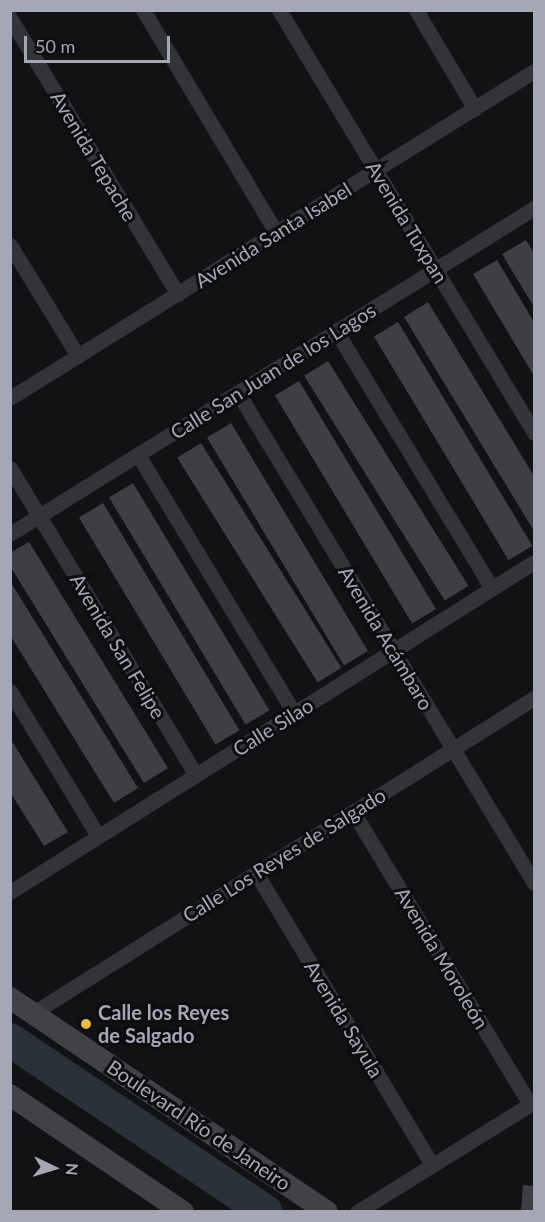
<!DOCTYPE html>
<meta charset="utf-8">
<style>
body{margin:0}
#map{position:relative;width:545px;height:1222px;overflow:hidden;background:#121214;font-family:Lato,sans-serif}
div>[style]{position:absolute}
.river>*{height:34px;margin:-17px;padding:0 17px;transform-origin:17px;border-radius:17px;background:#2b3139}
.building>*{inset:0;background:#3e3f44;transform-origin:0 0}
.street>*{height:15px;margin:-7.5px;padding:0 7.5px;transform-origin:7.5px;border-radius:7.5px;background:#333438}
.secondary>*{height:22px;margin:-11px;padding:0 11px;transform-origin:11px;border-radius:11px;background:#414248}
.dots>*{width:16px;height:16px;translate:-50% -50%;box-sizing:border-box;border:3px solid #0d0d0f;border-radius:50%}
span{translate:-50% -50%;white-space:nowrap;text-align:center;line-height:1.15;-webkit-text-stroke:6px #0d0d0f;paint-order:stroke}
.street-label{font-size:20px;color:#a4a7b4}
.poi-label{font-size:20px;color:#a4a7b4;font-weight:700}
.left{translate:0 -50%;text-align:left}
.frame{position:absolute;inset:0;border:12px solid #a4a7b4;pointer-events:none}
.north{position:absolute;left:24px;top:1138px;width:60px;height:60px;-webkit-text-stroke:4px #0d0d0f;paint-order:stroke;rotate:94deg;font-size:16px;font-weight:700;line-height:24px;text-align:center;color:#a4a7b4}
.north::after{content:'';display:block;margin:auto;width:21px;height:27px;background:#a4a7b4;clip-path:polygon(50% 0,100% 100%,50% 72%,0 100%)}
.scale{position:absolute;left:24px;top:36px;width:146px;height:27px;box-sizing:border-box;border:3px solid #a4a7b4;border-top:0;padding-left:8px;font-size:18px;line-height:21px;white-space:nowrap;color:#a4a7b4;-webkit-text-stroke:4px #0d0d0f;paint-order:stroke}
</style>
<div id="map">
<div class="river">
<div style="left:10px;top:1040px;width:308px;rotate:33.9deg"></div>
</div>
<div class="building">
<div style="clip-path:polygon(526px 240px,534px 253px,534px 307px,502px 254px)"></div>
<div style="clip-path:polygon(497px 260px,534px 322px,534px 376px,473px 274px)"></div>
<div style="clip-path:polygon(428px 302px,534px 476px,534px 531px,404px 317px)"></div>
<div style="left:398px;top:322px;width:261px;height:28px;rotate:59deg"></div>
<div style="left:328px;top:361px;width:265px;height:28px;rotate:58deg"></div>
<div style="left:299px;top:381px;width:266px;height:28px;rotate:59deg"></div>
<div style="left:231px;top:423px;width:266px;height:28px;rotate:59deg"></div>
<div style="left:201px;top:443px;width:265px;height:28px;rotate:58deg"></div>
<div style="left:133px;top:483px;width:265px;height:28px;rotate:59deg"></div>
<div style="left:103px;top:503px;width:265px;height:28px;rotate:59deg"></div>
<div style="clip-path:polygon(29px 542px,168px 768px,144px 783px,10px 566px,10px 553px)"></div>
<div style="clip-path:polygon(10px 581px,138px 788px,114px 803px,10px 635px)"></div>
<div style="clip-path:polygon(10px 738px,68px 832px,44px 846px,10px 792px)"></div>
<div style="clip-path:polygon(523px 1185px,534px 1186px,534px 1212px,521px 1212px)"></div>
</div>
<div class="street">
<div style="left:143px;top:10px;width:259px;rotate:59.1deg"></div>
<div style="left:279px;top:10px;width:494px;rotate:58.9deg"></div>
<div style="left:416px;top:10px;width:115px;rotate:59.2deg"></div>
<div style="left:10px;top:18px;width:323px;rotate:58.7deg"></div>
<div style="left:10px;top:245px;width:130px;rotate:58.5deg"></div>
<div style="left:336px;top:331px;width:301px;rotate:58.8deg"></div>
<div style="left:238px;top:393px;width:572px;rotate:58.86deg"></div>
<div style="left:10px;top:398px;width:618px;rotate:-31.97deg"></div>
<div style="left:138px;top:455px;width:301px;rotate:58.8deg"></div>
<div style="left:10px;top:468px;width:359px;rotate:58.8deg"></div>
<div style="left:10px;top:534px;width:617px;rotate:-31.89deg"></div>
<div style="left:10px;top:691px;width:170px;rotate:58.7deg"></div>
<div style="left:353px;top:812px;width:341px;rotate:58.8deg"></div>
<div style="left:256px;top:873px;width:341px;rotate:58.9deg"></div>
<div style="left:10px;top:892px;width:619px;rotate:-32.2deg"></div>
<div style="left:33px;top:1013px;width:592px;rotate:-32.16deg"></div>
<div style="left:357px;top:1212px;width:208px;rotate:-31.9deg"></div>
</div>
<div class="secondary">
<div style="left:10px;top:998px;width:382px;rotate:34deg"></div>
<div style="left:10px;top:1095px;width:209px;rotate:34.1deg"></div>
</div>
<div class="dots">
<div style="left:86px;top:1024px;background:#e9bd34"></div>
</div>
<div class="street-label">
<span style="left:94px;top:156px;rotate:59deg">Avenida Tepache</span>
<span style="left:407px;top:222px;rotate:59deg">Avenida Tuxpan</span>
<span style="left:273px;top:235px;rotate:-32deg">Avenida Santa Isabel</span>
<span style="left:273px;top:371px;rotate:-32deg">Calle San Juan de los Lagos</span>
<span style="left:386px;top:638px;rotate:59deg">Avenida Acámbaro</span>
<span style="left:118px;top:646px;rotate:59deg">Avenida San Felipe</span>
<span style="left:273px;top:727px;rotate:-32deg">Calle Silao</span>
<span style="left:284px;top:855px;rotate:-32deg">Calle Los Reyes de Salgado</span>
<span style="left:442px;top:958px;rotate:59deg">Avenida Moroleón</span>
<span style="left:344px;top:1019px;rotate:59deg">Avenida Sayula</span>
<span style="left:199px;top:1125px;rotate:34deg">Boulevard Río de Janeiro</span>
</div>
<div class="poi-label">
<span class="left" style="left:98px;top:1024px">Calle los Reyes<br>de Salgado</span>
</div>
<div class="frame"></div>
<div class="north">N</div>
<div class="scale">50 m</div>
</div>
